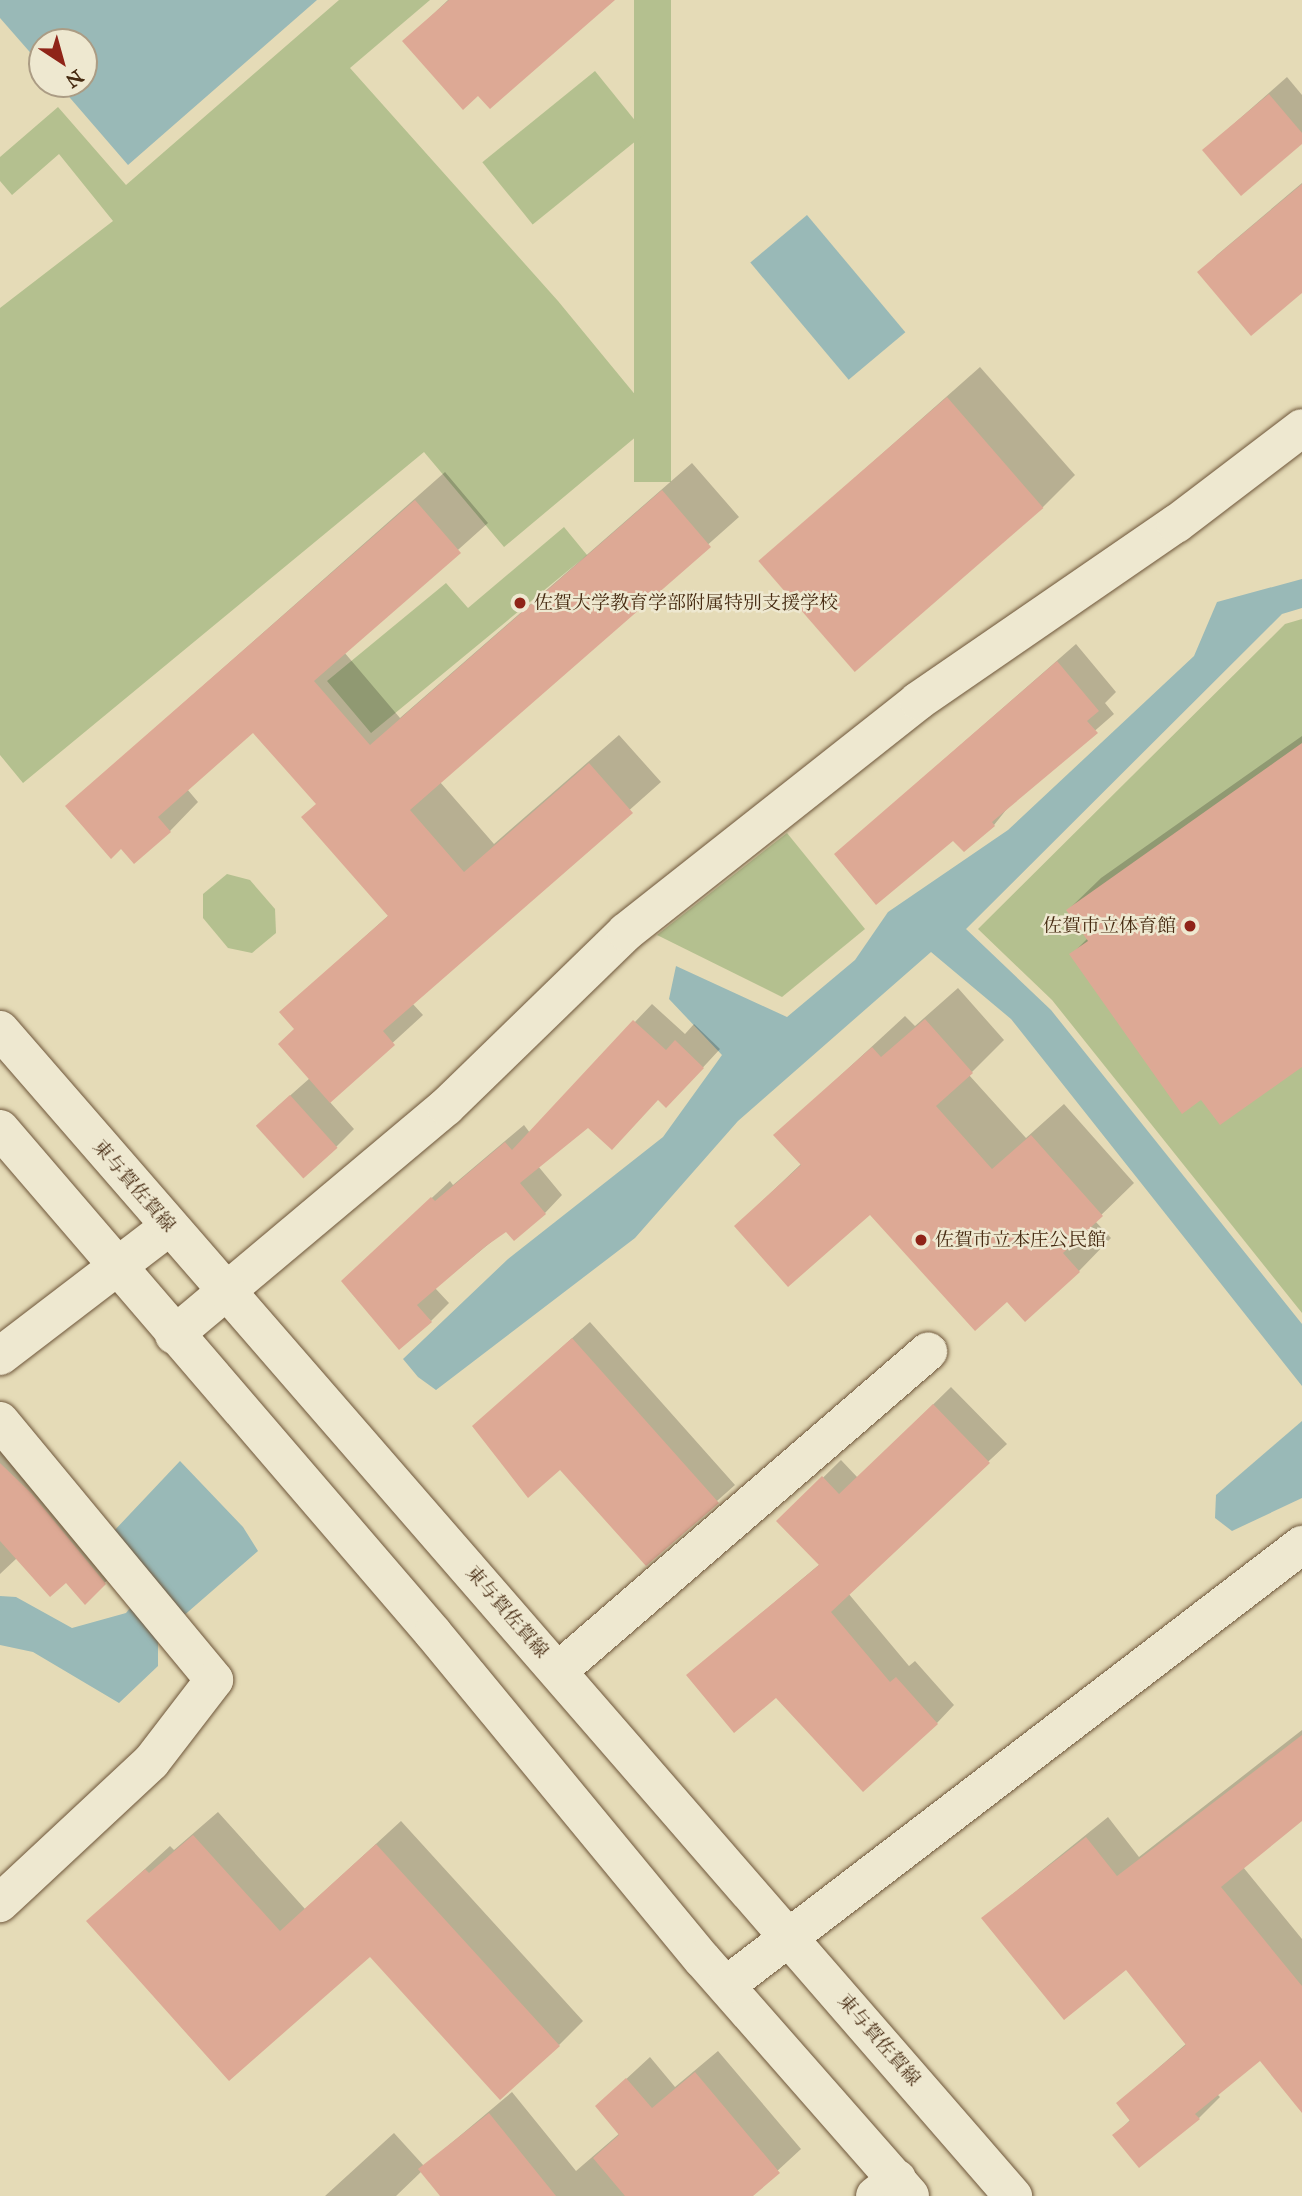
<!DOCTYPE html>
<meta charset="utf-8">
<style>
body{margin:0}
#map{position:relative;width:1302px;height:2196px;overflow:hidden;background:#e5dbb7;font-family:"IM FELL Great Primer","Noto Serif JP",serif}
div>[style]{position:absolute}
.green>*{inset:0;background:#b4c08f;transform-origin:0 0}
.water>*{inset:0;background:#99b9b7;transform-origin:0 0}
.shadow>*{inset:0;background:#0003}
.building>*{inset:0;background:#dda995;transform-origin:0 0}
.roads{filter:drop-shadow(0 0 2px #6e563a) drop-shadow(0 0 2px #6e563a)}
.street>*{height:38px;margin:-19px;padding:0 19px;transform-origin:19px;border-radius:19px;background:#eee8d0}
.secondary>*{height:38px;margin:-19px;padding:0 19px;transform-origin:19px;border-radius:19px;background:#eee8d0}
.dots>*{width:19px;height:19px;translate:-50% -50%;box-sizing:border-box;border:4px solid #eee8d0;border-radius:50%}
span{translate:-50% -50%;white-space:nowrap;text-align:center;line-height:1.15;-webkit-text-stroke:5px #eee8d0;paint-order:stroke}
.poi-label{font-size:19px;color:#462a11}
.left{translate:0 -50%;text-align:left}
.right{translate:-100% -50%;text-align:right}
.street-label{font-size:19px;color:#462a11}
.north{position:absolute;left:28px;top:28px;width:70px;height:70px;box-sizing:border-box;background:#eee8d0;border:2px solid #ab9c84;border-radius:50%;rotate:144deg;font-size:19px;font-weight:700;line-height:28px;text-align:center;color:#462a11}
.north::after{content:'';display:block;margin:auto;width:24px;height:32px;background:#8f2418;clip-path:polygon(50% 0,100% 100%,50% 72%,0 100%)}
</style>
<div id="map">
<div class="green">
<div style="clip-path:polygon(339px 0,430px 0,350px 68px,558px 301px,656px 420px,504px 547px,424px 452px,23px 783px,0 755px,0 308px,113px 221px,59px 154px,12px 195px,0 181px,0 157px,58px 107px,126px 185px)"></div>
<div style="left:634px;top:0;width:37px;height:482px"></div>
<div style="left:595px;top:71px;width:80px;height:145px;rotate:51deg"></div>
<div style="clip-path:polygon(564px 527px,587px 555px,371px 733px,327px 681px,446px 583px,468px 608px)"></div>
<div style="clip-path:polygon(1302px 619px,1302px 1313px,1052px 1000px,978px 929px,1285px 624px)"></div>
<div style="clip-path:polygon(787px 833px,865px 929px,782px 997px,657px 935px)"></div>
<div style="clip-path:polygon(227px 874px,250px 880px,275px 909px,276px 933px,252px 953px,228px 948px,203px 918px,203px 894px)"></div>
</div>
<div class="water">
<div style="clip-path:polygon(0 0,317px 0,128px 165px,58px 84px,84px 84px,84px 42px,42px 42px,42px 66px,0 18px)"></div>
<div style="left:807px;top:215px;width:153px;height:74px;rotate:50deg"></div>
<div style="clip-path:polygon(1302px 579px,1302px 608px,1282px 614px,966px 929px,1051px 1010px,1302px 1324px,1302px 1386px,1011px 1019px,931px 952px,738px 1121px,635px 1238px,436px 1390px,418px 1377px,403px 1359px,508px 1259px,663px 1137px,722px 1055px,669px 999px,676px 966px,787px 1017px,855px 960px,888px 912px,1008px 830px,1194px 656px,1217px 602px)"></div>
<div style="clip-path:polygon(1302px 1421px,1302px 1498px,1232px 1531px,1215px 1518px,1216px 1495px)"></div>
<div style="clip-path:polygon(180px 1461px,243px 1527px,258px 1551px,158px 1638px,158px 1666px,119px 1703px,33px 1652px,0 1645px,0 1596px,16px 1597px,72px 1628px,126px 1613px,152px 1581px,113px 1532px)"></div>
</div>
<div class="shadow">
<div style="clip-path:polygon(448px 0,612px 0,479px 94px,405px 41px)"></div>
<div style="clip-path:polygon(1287px 77px,1302px 95px,1302px 142px,1204px 150px)"></div>
<div style="clip-path:polygon(1302px 183px,1302px 291px,1199px 273px,1217px 255px)"></div>
<div style="clip-path:polygon(980px 367px,1075px 475px,1043px 507px,761px 561px)"></div>
<div style="clip-path:polygon(692px 463px,739px 517px,440px 782px,494px 844px,619px 735px,661px 782px,412px 1003px,423px 1015px,329px 1101px,354px 1129px,336px 1147px,276px 1108px,310px 1078px,296px 1029px,281px 1012px,389px 915px,317px 803px,254px 731px,187px 789px,198px 802px,170px 831px,121px 847px,67px 806px,445px 472px,488px 523px,344px 652px,400px 718px)"></div>
<div style="clip-path:polygon(1076px 644px,1116px 692px,1105px 703px,1114px 714px,1010px 805px,994px 825px,954px 838px,836px 854px)"></div>
<div style="clip-path:polygon(1302px 736px,1302px 1065px,1202px 1097px,1071px 955px,1088px 938px,1068px 910px,1101px 878px)"></div>
<div style="clip-path:polygon(958px 988px,1004px 1040px,969px 1075px,1026px 1138px,1064px 1104px,1134px 1183px,1095px 1221px,1111px 1238px,1079px 1271px,1007px 1300px,870px 1212px,736px 1226px,802px 1163px,776px 1135px,905px 1016px,915px 1026px)"></div>
<div style="clip-path:polygon(652px 1004px,685px 1034px,694px 1024px,720px 1049px,684px 1088px,588px 1125px,538px 1166px,562px 1195px,545px 1213px,507px 1229px,435px 1288px,449px 1303px,431px 1321px,361px 1264px,450px 1181px,453px 1185px,524px 1125px,530px 1133px)"></div>
<div style="clip-path:polygon(590px 1322px,735px 1485px,647px 1563px,560px 1468px,492px 1410px)"></div>
<div style="clip-path:polygon(951px 1387px,1007px 1444px,848px 1593px,909px 1666px,915px 1661px,954px 1705px,937px 1723px,688px 1675px,820px 1564px,779px 1521px,841px 1460px,858px 1478px)"></div>
<div style="clip-path:polygon(0 1425px,123px 1565px,85px 1602px,66px 1581px,17px 1558px,0 1574px)"></div>
<div style="clip-path:polygon(1302px 1730px,1302px 1818px,1243px 1867px,1302px 1939px,1302px 2110px,1260px 2058px,1217px 2094px,1220px 2097px,1199px 2118px,1115px 2135px,1131px 2119px,1118px 2103px,1187px 2043px,1126px 1967px,983px 1918px,1108px 1817px,1139px 1857px)"></div>
<div style="clip-path:polygon(218px 1812px,305px 1909px,401px 1821px,583px 2021px,559px 2045px,370px 1954px,88px 1921px,170px 1846px,174px 1850px)"></div>
<div style="clip-path:polygon(718px 2051px,801px 2149px,750px 2196px,442px 2196px,422px 2171px,396px 2196px,325px 2196px,394px 2133px,424px 2166px,512px 2092px,576px 2171px,620px 2133px,597px 2106px,650px 2057px,675px 2087px)"></div>
</div>
<div class="building">
<div style="clip-path:polygon(449px 0,615px 0,490px 109px,478px 96px,463px 110px,402px 41px)"></div>
<div style="clip-path:polygon(1269px 94px,1302px 133px,1302px 144px,1241px 196px,1202px 150px)"></div>
<div style="clip-path:polygon(1302px 184px,1302px 293px,1251px 336px,1197px 272px)"></div>
<div style="left:947px;top:397px;width:147px;height:250px;rotate:49deg"></div>
<div style="clip-path:polygon(662px 490px,711px 547px,410px 810px,464px 872px,589px 763px,633px 813px,383px 1031px,395px 1045px,330px 1103px,278px 1044px,294px 1029px,279px 1012px,388px 916px,301px 817px,316px 804px,253px 733px,158px 817px,171px 832px,134px 864px,121px 849px,111px 859px,65px 806px,415px 500px,461px 553px,314px 681px,370px 745px)"></div>
<div style="clip-path:polygon(1057px 661px,1099px 711px,1087px 721px,1098px 733px,992px 822px,995px 826px,964px 852px,953px 841px,876px 905px,834px 854px)"></div>
<div style="clip-path:polygon(1302px 743px,1302px 1067px,1220px 1125px,1201px 1100px,1182px 1114px,1069px 954px,1088px 941px,1066px 910px)"></div>
<div style="clip-path:polygon(925px 1019px,973px 1073px,936px 1106px,992px 1169px,1031px 1135px,1103px 1216px,1063px 1253px,1080px 1272px,1025px 1322px,1007px 1302px,975px 1331px,870px 1215px,788px 1287px,734px 1226px,801px 1165px,773px 1135px,872px 1047px,881px 1057px)"></div>
<div style="clip-path:polygon(633px 1020px,666px 1050px,675px 1040px,704px 1068px,666px 1108px,658px 1100px,612px 1150px,588px 1128px,520px 1183px,546px 1214px,514px 1241px,506px 1232px,486px 1246px,417px 1305px,432px 1322px,399px 1350px,341px 1281px,431px 1197px,435px 1201px,505px 1142px,512px 1150px)"></div>
<div style="left:290px;top:1095px;width:71px;height:46px;rotate:48deg"></div>
<div style="clip-path:polygon(572px 1338px,719px 1503px,646px 1566px,560px 1470px,528px 1498px,472px 1426px)"></div>
<div style="clip-path:polygon(933px 1404px,990px 1463px,831px 1612px,890px 1682px,896px 1677px,938px 1724px,863px 1792px,776px 1698px,734px 1733px,686px 1675px,819px 1565px,776px 1521px,822px 1476px,839px 1494px)"></div>
<div style="clip-path:polygon(0 1463px,32px 1494px,106px 1584px,85px 1605px,66px 1583px,50px 1597px,0 1541px)"></div>
<div style="clip-path:polygon(1302px 1735px,1302px 1821px,1221px 1887px,1302px 1986px,1302px 2113px,1260px 2061px,1195px 2114px,1200px 2119px,1139px 2168px,1112px 2135px,1130px 2121px,1116px 2103px,1186px 2045px,1126px 1970px,1064px 2020px,981px 1918px,1086px 1837px,1117px 1876px)"></div>
<div style="clip-path:polygon(193px 1835px,280px 1931px,376px 1844px,560px 2046px,500px 2100px,370px 1957px,229px 2081px,86px 1921px,145px 1869px,149px 1873px)"></div>
<div style="clip-path:polygon(695px 2072px,780px 2173px,753px 2196px,625px 2196px,593px 2158px,619px 2135px,595px 2106px,626px 2078px,652px 2108px)"></div>
<div style="clip-path:polygon(489px 2113px,556px 2196px,440px 2196px,418px 2169px)"></div>
</div>
<div class="roads">
<div class="street">
<div style="left:174px;top:1335px;width:355px;rotate:-40deg"></div>
<div style="left:446px;top:1107px;width:251px;rotate:-44.2deg"></div>
<div style="left:626px;top:932px;width:372px;rotate:-38.3deg"></div>
<div style="left:918px;top:701px;width:313px;rotate:-34.5deg"></div>
<div style="left:1176px;top:524px;width:158px;rotate:-37.3deg"></div>
<div style="left:0;top:1356px;width:213px;rotate:-37.4deg"></div>
<div style="left:0;top:1421px;width:336px;rotate:50.4deg"></div>
<div style="left:214px;top:1680px;width:103px;rotate:127.5deg"></div>
<div style="left:151px;top:1762px;width:207px;rotate:137deg"></div>
<div style="left:558px;top:1671px;width:489px;rotate:-40.8deg"></div>
<div style="left:875px;top:2196px;width:28px;rotate:-38deg"></div>
</div>
<div class="secondary">
<div style="left:0;top:1030px;width:1545px;rotate:49.02deg"></div>
<div style="left:0;top:1129px;width:664px;rotate:49.33deg"></div>
<div style="left:433px;top:1633px;width:423px;rotate:50.5deg"></div>
<div style="left:702px;top:1959px;width:315px;rotate:48.7deg"></div>
<div style="left:728px;top:1984px;width:723px;rotate:-37.41deg"></div>
</div>
</div>
<div class="dots">
<div style="left:520px;top:603px;background:#8f2418"></div>
<div style="left:1190px;top:926px;background:#8f2418"></div>
<div style="left:921px;top:1240px;background:#8f2418"></div>
</div>
<div class="poi-label">
<span class="left" style="left:534px;top:603px">佐賀大学教育学部附属特別支援学校</span>
<span class="right" style="left:1176px;top:926px">佐賀市立体育館</span>
<span class="left" style="left:935px;top:1240px">佐賀市立本庄公民館</span>
</div>
<div class="street-label">
<span style="left:134px;top:1186px;rotate:49deg">東与賀佐賀線</span>
<span style="left:507px;top:1612px;rotate:49deg">東与賀佐賀線</span>
<span style="left:879px;top:2040px;rotate:49deg">東与賀佐賀線</span>
</div>
<div class="north">N</div>
</div>
